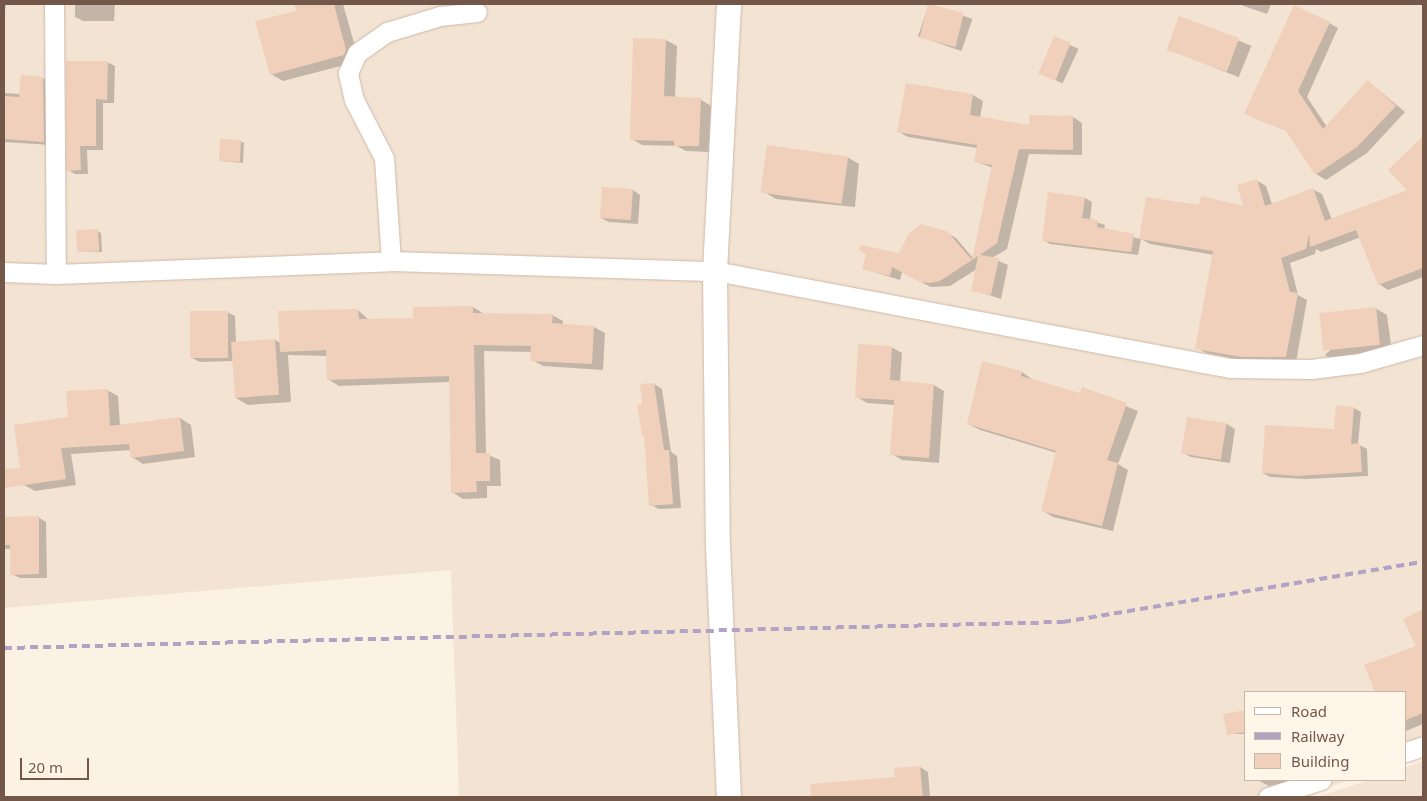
<!DOCTYPE html>
<style>
body{margin:0}
#map{position:relative;width:1427px;height:801px;overflow:hidden;background:#fcf2e3;font-family:"Noto Sans",sans-serif}
div>[style]{position:absolute}
.residential>*{inset:0;background:#f3e3d2}
.shadow>*{inset:0;background:#0003;transform-origin:0 0}
.building>*{inset:0;background:#f0d0bb;transform-origin:0 0}
.roads{filter:drop-shadow(0 0 1px #cdb9aa) drop-shadow(0 0 1px #cdb9aa)}
.minor>*{height:19px;margin:-9.5px;padding:0 9.5px;transform-origin:9.5px;border-radius:9.5px;background:#fff}
.tertiary>*{height:24px;margin:-12px;padding:0 12px;transform-origin:12px;border-radius:12px;background:#fff}
.rail>*{height:4px;margin-top:-2px;transform-origin:0;background:repeating-linear-gradient(90deg,#b4a2c4 0 8px,transparent 0 13px)}
span{translate:-50% -50%;white-space:nowrap;text-align:center;line-height:1.15;-webkit-text-stroke:4px #fff6e9;paint-order:stroke}
.frame{position:absolute;inset:0;border:5px solid #73584a;pointer-events:none}
.legend{position:absolute;left:1244px;top:691px;width:162px;height:90px;box-sizing:border-box;background:#fff6e9;border:1px solid #c7b7a9;margin:0;padding:6px 9px;list-style:none;font-size:15px;color:#73584a}
.legend li{display:flex;align-items:center;gap:10px;height:25px}
.legend b{width:25px;border:1px solid #c7b7a9}
.scale{position:absolute;left:20px;top:758px;width:69px;height:22px;box-sizing:border-box;border:2px solid #73584a;border-top:0;padding-left:6px;font-size:15px;line-height:18px;white-space:nowrap;color:#73584a;-webkit-text-stroke:4px #fff6e9;paint-order:stroke}
</style>
<div id="map">
<div class="residential">
<div style="clip-path:polygon(4px 4px,1423px 4px,1423px 757px,1406px 763px,1406px 692px,1246px 692px,1246px 780px,1352px 780px,1292px 797px,459px 797px,451px 570px,4px 608px)"></div>
<div style="clip-path:polygon(1423px 761px,1423px 797px,1317px 797px,1369px 780px,1406px 780px,1406px 767px)"></div>
</div>
<div class="shadow">
<div style="clip-path:polygon(4px 4px,6px 4px,4px 19px)"></div>
<div style="clip-path:polygon(75px 4px,115px 4px,114px 21px,83px 21px,75px 17px)"></div>
<div style="clip-path:polygon(307px 4px,343px 4px,358px 57px,356px 62px,283px 81px,271px 74px,297px 12px,296px 7px)"></div>
<div style="left:929px;top:4px;width:46px;height:34px;rotate:19deg"></div>
<div style="clip-path:polygon(1238px 4px,1271px 4px,1267px 14px)"></div>
<div style="left:1180px;top:17px;width:77px;height:34px;rotate:22deg"></div>
<div style="clip-path:polygon(1329px 23px,1338px 28px,1307px 97px,1327px 127px,1368px 81px,1405px 112px,1367px 153px,1326px 180px,1316px 174px,1287px 131px,1255px 118px)"></div>
<div style="left:1055px;top:38px;width:26px;height:38px;rotate:25deg"></div>
<div style="clip-path:polygon(666px 40px,677px 46px,675px 98px,700px 99px,711px 106px,709px 152px,686px 151px,677px 146px,642px 145px,632px 139px)"></div>
<div style="clip-path:polygon(107px 62px,115px 66px,114px 103px,103px 103px,103px 150px,87px 150px,88px 174px,75px 174px,68px 170px)"></div>
<div style="clip-path:polygon(43px 78px,51px 83px,51px 145px,4px 142px,4px 93px,20px 94px)"></div>
<div style="clip-path:polygon(973px 95px,983px 101px,980px 118px,1030px 126px,1073px 117px,1082px 123px,1082px 155px,1029px 154px,1007px 249px,992px 258px,1008px 265px,1001px 299px,973px 290px,977px 269px,950px 286px,931px 287px,902px 272px,900px 280px,864px 269px,946px 232px,956px 238px,973px 258px,993px 168px,975px 161px,977px 148px,908px 137px,899px 132px)"></div>
<div style="clip-path:polygon(1423px 138px,1423px 277px,1388px 290px,1379px 284px,1361px 237px,1321px 252px,1316px 249px,1315px 254px,1290px 263px,1298px 295px,1307px 300px,1296px 362px,1252px 362px,1206px 353px,1197px 348px,1214px 255px,1150px 244px,1141px 239px,1138px 255px,1050px 244px,1043px 240px,1085px 198px,1092px 202px,1090px 220px,1105px 225px,1104px 230px,1141px 239px,1147px 198px,1200px 207px,1245px 207px,1256px 180px,1266px 186px,1272px 204px,1312px 189px,1322px 194px,1332px 220px,1410px 190px,1390px 170px)"></div>
<div style="clip-path:polygon(240px 141px,244px 143px,243px 163px,220px 161px)"></div>
<div style="clip-path:polygon(847px 157px,859px 164px,855px 207px,776px 199px,764px 192px)"></div>
<div style="clip-path:polygon(633px 190px,640px 195px,638px 224px,609px 222px,601px 218px)"></div>
<div style="clip-path:polygon(97px 231px,101px 233px,102px 252px,78px 251px)"></div>
<div style="clip-path:polygon(473px 307px,484px 314px,552px 315px,563px 321px,563px 325px,594px 327px,605px 333px,603px 370px,543px 366px,532px 360px,532px 352px,484px 351px,486px 454px,500px 460px,501px 486px,487px 486px,487px 498px,463px 499px,452px 492px,450px 382px,339px 386px,328px 379px,327px 356px,288px 355px,291px 402px,248px 405px,236px 398px,233px 361px,200px 362px,192px 358px,227px 312px,235px 316px,236px 343px,275px 340px,281px 343px,358px 310px,369px 320px,414px 319px)"></div>
<div style="clip-path:polygon(1375px 308px,1387px 315px,1392px 352px,1337px 362px,1325px 355px)"></div>
<div style="clip-path:polygon(891px 347px,902px 353px,900px 382px,934px 385px,944px 391px,939px 463px,902px 460px,892px 454px,895px 405px,867px 403px,857px 397px)"></div>
<div style="clip-path:polygon(983px 363px,1022px 372px,1033px 380px,1081px 394px,1083px 389px,1138px 411px,1118px 464px,1128px 470px,1113px 531px,1053px 517px,1042px 510px,1057px 453px,980px 430px,968px 424px)"></div>
<div style="clip-path:polygon(654px 384px,662px 389px,671px 452px,677px 456px,681px 508px,659px 509px,651px 505px,646px 436px,643px 434px,643px 405px)"></div>
<div style="clip-path:polygon(107px 390px,118px 396px,120px 426px,180px 418px,191px 425px,195px 457px,143px 464px,132px 457px,131px 450px,71px 454px,76px 485px,35px 491px,24px 485px,69px 418px)"></div>
<div style="clip-path:polygon(1354px 408px,1361px 412px,1358px 444px,1367px 449px,1368px 476px,1305px 479px,1270px 477px,1263px 473px,1335px 431px)"></div>
<div style="clip-path:polygon(1188px 419px,1227px 424px,1235px 429px,1230px 463px,1191px 457px,1183px 453px)"></div>
<div style="clip-path:polygon(38px 517px,46px 522px,47px 578px,20px 578px,12px 574px,11px 549px,4px 549px,4px 518px)"></div>
<div style="clip-path:polygon(1416px 658px,1423px 677px,1423px 724px,1406px 731px,1406px 692px,1376px 692px,1366px 666px)"></div>
<div style="clip-path:polygon(1246px 711px,1246px 734px,1228px 734px)"></div>
<div style="clip-path:polygon(920px 767px,928px 772px,930px 797px,833px 797px,832px 783px,896px 778px)"></div>
<div style="clip-path:polygon(1258px 780px,1299px 780px,1269px 786px)"></div>
</div>
<div class="building">
<div style="clip-path:polygon(294px 4px,334px 4px,346px 50px,344px 55px,270px 75px,255px 21px,296px 11px)"></div>
<div style="left:928px;top:4px;width:37px;height:35px;rotate:14deg"></div>
<div style="clip-path:polygon(1294px 5px,1330px 22px,1298px 91px,1323px 129px,1368px 80px,1396px 106px,1357px 147px,1315px 175px,1285px 130px,1244px 114px)"></div>
<div style="left:1179px;top:16px;width:64px;height:36px;rotate:20deg"></div>
<div style="left:1054px;top:36px;width:18px;height:41px;rotate:22deg"></div>
<div style="clip-path:polygon(633px 38px,666px 39px,664px 96px,701px 98px,699px 146px,674px 146px,674px 141px,630px 140px)"></div>
<div style="clip-path:polygon(66px 61px,108px 61px,107px 100px,96px 99px,96px 146px,80px 146px,81px 170px,66px 171px)"></div>
<div style="clip-path:polygon(21px 75px,43px 77px,44px 142px,4px 139px,4px 96px,19px 97px)"></div>
<div style="clip-path:polygon(906px 83px,973px 94px,970px 115px,1029px 125px,1029px 115px,1073px 116px,1073px 150px,1019px 149px,997px 243px,980px 255px,999px 258px,991px 295px,971px 291px,978px 256px,940px 281px,930px 283px,920px 282px,892px 267px,890px 276px,862px 269px,866px 254px,859px 250px,861px 245px,899px 253px,909px 233px,921px 224px,947px 231px,972px 260px,992px 165px,974px 162px,977px 145px,897px 132px)"></div>
<div style="clip-path:polygon(1423px 136px,1423px 268px,1378px 285px,1356px 230px,1310px 247px,1309px 234px,1306px 249px,1281px 258px,1290px 292px,1298px 293px,1286px 357px,1242px 357px,1195px 349px,1213px 251px,1139px 239px,1146px 197px,1199px 205px,1201px 196px,1243px 206px,1237px 185px,1257px 179px,1265px 206px,1313px 188px,1325px 221px,1407px 190px,1388px 170px)"></div>
<div style="left:220px;top:139px;width:21px;height:22px;rotate:3deg"></div>
<div style="left:767px;top:145px;width:82px;height:48px;rotate:8deg"></div>
<div style="left:602px;top:187px;width:31px;height:31px;rotate:4deg"></div>
<div style="clip-path:polygon(1048px 192px,1085px 197px,1082px 218px,1098px 220px,1097px 227px,1134px 234px,1131px 252px,1042px 241px)"></div>
<div style="left:98px;top:229px;width:22px;height:22px;rotate:87deg"></div>
<div style="clip-path:polygon(473px 306px,473px 313px,553px 314px,552px 323px,594px 326px,592px 364px,530px 361px,531px 346px,474px 345px,476px 453px,490px 453px,490px 481px,476px 481px,477px 492px,451px 493px,449px 376px,327px 380px,326px 350px,280px 352px,278px 311px,358px 309px,359px 319px,413px 318px,413px 307px)"></div>
<div style="left:1376px;top:307px;width:38px;height:57px;rotate:84deg"></div>
<div style="left:190px;top:311px;width:38px;height:47px"></div>
<div style="left:275px;top:339px;width:56px;height:44px;rotate:86deg"></div>
<div style="clip-path:polygon(858px 344px,892px 346px,890px 380px,934px 384px,929px 458px,890px 455px,894px 400px,855px 398px)"></div>
<div style="clip-path:polygon(982px 361px,1022px 371px,1021px 376px,1080px 393px,1082px 387px,1127px 403px,1107px 460px,1118px 463px,1102px 526px,1041px 511px,1056px 451px,967px 424px)"></div>
<div style="clip-path:polygon(654px 383px,664px 450px,669px 450px,673px 504px,649px 506px,644px 435px,642px 435px,637px 405px,642px 404px,640px 384px)"></div>
<div style="clip-path:polygon(108px 389px,110px 426px,180px 417px,184px 451px,131px 458px,129px 444px,61px 448px,66px 479px,4px 488px,4px 469px,20px 468px,14px 425px,68px 417px,66px 391px)"></div>
<div style="clip-path:polygon(1336px 405px,1354px 407px,1351px 444px,1360px 443px,1362px 472px,1297px 476px,1262px 473px,1265px 425px,1334px 429px)"></div>
<div style="left:1187px;top:417px;width:40px;height:37px;rotate:9deg"></div>
<div style="clip-path:polygon(39px 516px,39px 574px,10px 575px,10px 545px,4px 545px,4px 517px)"></div>
<div style="clip-path:polygon(1423px 609px,1423px 713px,1406px 720px,1406px 692px,1375px 692px,1364px 665px,1416px 646px,1403px 619px)"></div>
<div style="clip-path:polygon(1246px 710px,1246px 732px,1227px 735px,1223px 714px)"></div>
<div style="clip-path:polygon(920px 766px,923px 797px,811px 797px,810px 784px,895px 777px,894px 768px)"></div>
</div>
<div class="roads">
<div class="minor">
<div style="left:54px;top:4px;width:270px;rotate:89.6deg"></div>
<div style="left:391px;top:261px;width:103px;rotate:-93.9deg"></div>
<div style="left:384px;top:158px;width:65px;rotate:-117.3deg"></div>
<div style="left:354px;top:100px;width:28px;rotate:-103deg"></div>
<div style="left:348px;top:73px;width:22px;rotate:-66deg"></div>
<div style="left:357px;top:53px;width:37px;rotate:-35deg"></div>
<div style="left:387px;top:32px;width:55px;rotate:-16.8deg"></div>
<div style="left:440px;top:16px;width:37px;rotate:-6deg"></div>
<div style="left:4px;top:272px;width:52px;rotate:2.2deg"></div>
<div style="left:56px;top:274px;width:335px;rotate:-2.2deg"></div>
<div style="left:391px;top:261px;width:324px;rotate:1.8deg"></div>
<div style="left:715px;top:271px;width:524px;rotate:10.67deg"></div>
<div style="left:1230px;top:368px;width:81px;rotate:0.7deg"></div>
<div style="left:1311px;top:369px;width:49px;rotate:-7deg"></div>
<div style="left:1360px;top:363px;width:66px;rotate:-15.9deg"></div>
<div style="left:1406px;top:752px;width:18px;rotate:-19deg"></div>
<div style="left:1268px;top:797px;width:56px;rotate:-17.8deg"></div>
</div>
<div class="tertiary">
<div style="left:729px;top:4px;width:267px;rotate:93deg"></div>
<div style="left:715px;top:271px;width:276px;rotate:89.4deg"></div>
<div style="left:718px;top:547px;width:250px;rotate:87.5deg"></div>
</div>
</div>
<div class="rail">
<div style="left:4px;top:648px;width:1059px;rotate:-1.41deg"></div>
<div style="left:1063px;top:622px;width:365px;rotate:-9.5deg"></div>
</div>
<div class="frame"></div>
<ul class="legend">
<li><b style="height:6px;background:#fff"></b>Road</li>
<li><b style="height:6px;background:#b4a2c4"></b>Railway</li>
<li><b style="height:14px;background:#f0d0bb"></b>Building</li>
</ul>
<div class="scale">20 m</div>
</div>
